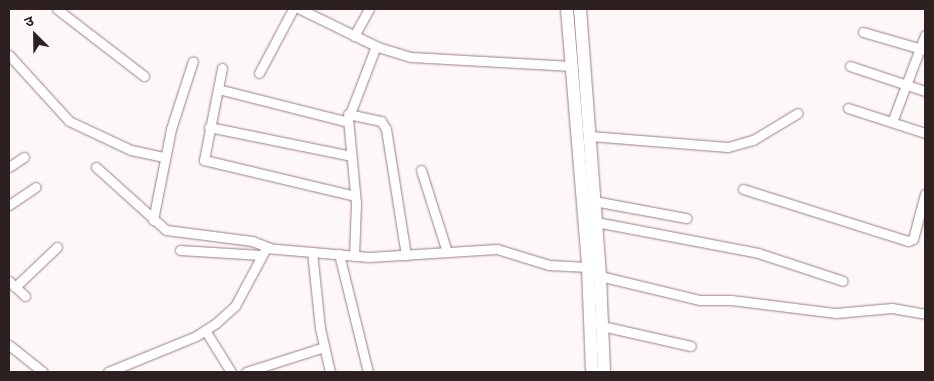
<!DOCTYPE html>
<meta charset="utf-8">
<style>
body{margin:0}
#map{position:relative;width:934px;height:381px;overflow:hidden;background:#fef7f7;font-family:Cabin,"Noto Sans Devanagari",sans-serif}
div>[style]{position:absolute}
.roads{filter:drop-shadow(0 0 1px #9c7e80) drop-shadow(0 0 1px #9c7e80)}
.street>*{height:9px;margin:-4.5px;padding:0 4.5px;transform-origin:4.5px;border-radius:4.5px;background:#fff}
.secondary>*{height:12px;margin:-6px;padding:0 6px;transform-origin:6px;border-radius:6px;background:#fff}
span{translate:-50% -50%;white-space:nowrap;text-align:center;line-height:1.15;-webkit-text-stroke:5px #fff;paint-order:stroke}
.frame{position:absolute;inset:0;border:10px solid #2c2021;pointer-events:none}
.north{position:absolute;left:10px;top:10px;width:50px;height:50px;-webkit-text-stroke:4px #fff;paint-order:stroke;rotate:337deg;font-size:14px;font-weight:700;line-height:20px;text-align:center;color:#2c2021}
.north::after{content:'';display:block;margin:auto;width:18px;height:22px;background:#2c2021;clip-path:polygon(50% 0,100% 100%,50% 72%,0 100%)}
</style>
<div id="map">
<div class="roads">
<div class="street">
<div style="left:57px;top:9px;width:110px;rotate:37.6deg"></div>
<div style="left:300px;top:9px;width:87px;rotate:26deg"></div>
<div style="left:378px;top:47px;width:34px;rotate:17deg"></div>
<div style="left:411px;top:57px;width:161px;rotate:3.2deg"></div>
<div style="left:863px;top:32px;width:65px;rotate:16.2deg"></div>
<div style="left:354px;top:36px;width:31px;rotate:-61deg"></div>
<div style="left:9px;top:55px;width:89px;rotate:47.7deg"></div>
<div style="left:69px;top:121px;width:68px;rotate:25.1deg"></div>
<div style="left:131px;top:150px;width:35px;rotate:12deg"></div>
<div style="left:850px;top:66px;width:79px;rotate:18.4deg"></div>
<div style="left:222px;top:68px;width:94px;rotate:101.1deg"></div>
<div style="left:204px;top:160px;width:155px;rotate:13.4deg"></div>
<div style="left:259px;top:73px;width:72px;rotate:-62deg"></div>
<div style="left:218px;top:89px;width:134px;rotate:14.2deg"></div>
<div style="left:848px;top:108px;width:81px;rotate:18deg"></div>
<div style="left:348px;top:114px;width:34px;rotate:12deg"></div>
<div style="left:381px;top:121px;width:9px;rotate:58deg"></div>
<div style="left:386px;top:129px;width:128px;rotate:81deg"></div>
<div style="left:892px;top:122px;width:93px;rotate:-69.2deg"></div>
<div style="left:209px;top:127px;width:145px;rotate:11.5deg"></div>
<div style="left:590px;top:136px;width:138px;rotate:4.6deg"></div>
<div style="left:728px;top:147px;width:26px;rotate:-16deg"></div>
<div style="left:753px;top:140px;width:52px;rotate:-31deg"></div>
<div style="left:9px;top:167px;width:18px;rotate:-34deg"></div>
<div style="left:96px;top:167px;width:94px;rotate:42deg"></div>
<div style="left:166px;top:230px;width:87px;rotate:7.3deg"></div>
<div style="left:252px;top:241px;width:19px;rotate:21deg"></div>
<div style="left:421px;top:170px;width:86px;rotate:72.4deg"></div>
<div style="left:743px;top:189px;width:173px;rotate:17.5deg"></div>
<div style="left:908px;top:241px;width:5px;rotate:-22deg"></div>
<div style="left:913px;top:239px;width:47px;rotate:-75.1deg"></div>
<div style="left:594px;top:201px;width:94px;rotate:10.5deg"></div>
<div style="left:9px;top:205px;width:32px;rotate:-34deg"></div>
<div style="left:153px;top:220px;width:93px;rotate:-78.8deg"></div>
<div style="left:171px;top:129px;width:71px;rotate:-72.1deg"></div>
<div style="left:596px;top:222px;width:165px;rotate:10.8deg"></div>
<div style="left:758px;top:253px;width:89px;rotate:18.2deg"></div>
<div style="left:180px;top:250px;width:81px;rotate:3.5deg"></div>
<div style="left:312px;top:252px;width:76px;rotate:84deg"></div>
<div style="left:320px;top:328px;width:45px;rotate:77.2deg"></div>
<div style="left:339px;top:254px;width:122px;rotate:76.2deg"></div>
<div style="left:354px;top:256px;width:53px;rotate:-87.8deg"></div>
<div style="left:356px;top:203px;width:84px;rotate:-95.4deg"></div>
<div style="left:348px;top:119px;width:78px;rotate:-69deg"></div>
<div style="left:600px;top:276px;width:103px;rotate:13.5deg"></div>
<div style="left:700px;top:300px;width:31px"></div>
<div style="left:731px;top:300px;width:106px;rotate:7.1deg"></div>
<div style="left:836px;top:313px;width:56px;rotate:-5.1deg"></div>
<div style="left:892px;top:308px;width:34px;rotate:10deg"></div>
<div style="left:9px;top:281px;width:22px;rotate:43deg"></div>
<div style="left:15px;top:287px;width:58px;rotate:-43.6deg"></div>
<div style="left:602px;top:326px;width:91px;rotate:12.7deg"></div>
<div style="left:205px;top:330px;width:49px;rotate:58.2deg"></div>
<div style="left:9px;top:345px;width:43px;rotate:38.5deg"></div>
<div style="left:108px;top:372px;width:95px;rotate:-22.2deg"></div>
<div style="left:196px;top:336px;width:24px;rotate:-33deg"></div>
<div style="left:216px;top:323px;width:25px;rotate:-42deg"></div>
<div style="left:235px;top:306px;width:66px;rotate:-61.9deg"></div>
<div style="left:266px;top:248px;width:103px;rotate:5deg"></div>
<div style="left:369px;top:257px;width:128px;rotate:-3.6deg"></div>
<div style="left:497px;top:249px;width:54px;rotate:17.1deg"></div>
<div style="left:549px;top:265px;width:39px;rotate:3deg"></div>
<div style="left:246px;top:372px;width:82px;rotate:-17.8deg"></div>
</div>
<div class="secondary">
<div style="left:567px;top:9px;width:259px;rotate:85.3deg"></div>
<div style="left:588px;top:267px;width:105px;rotate:87.8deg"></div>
<div style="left:580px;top:9px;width:268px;rotate:85.7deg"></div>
<div style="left:600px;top:276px;width:96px;rotate:87.6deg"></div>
</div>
</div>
<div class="frame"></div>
<div class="north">उ</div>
</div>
